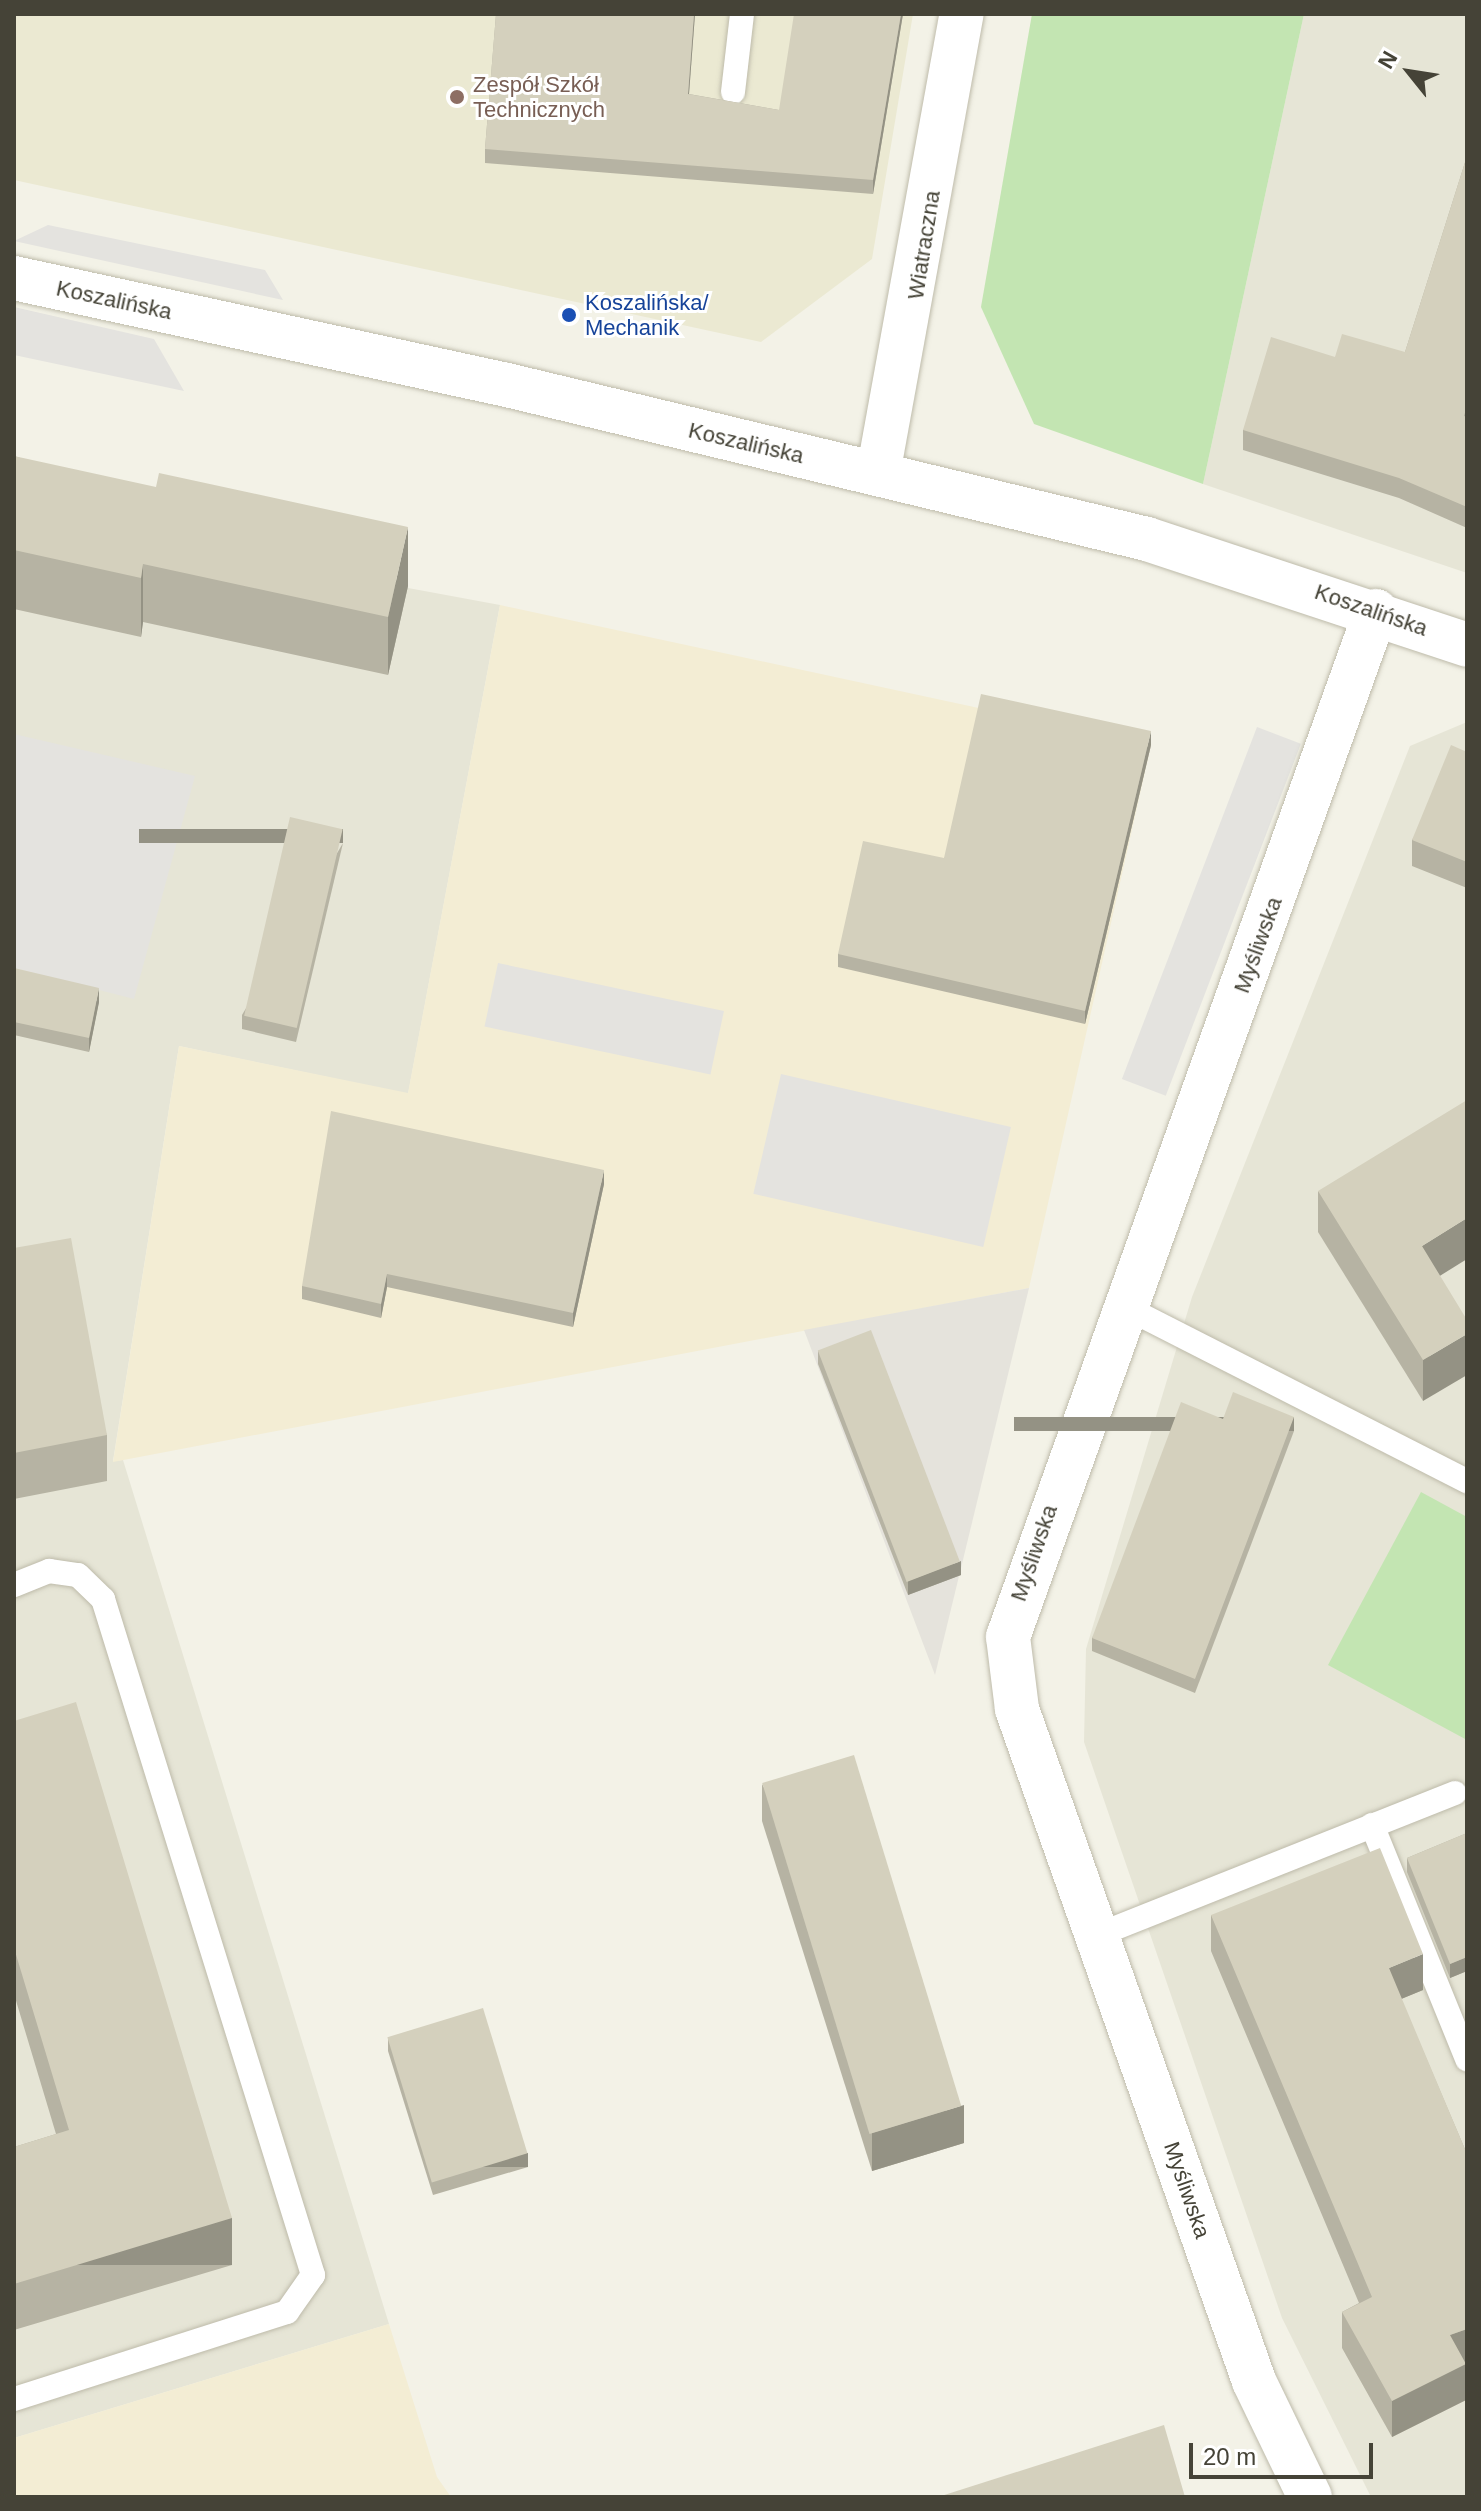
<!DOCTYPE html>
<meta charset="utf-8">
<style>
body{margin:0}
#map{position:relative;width:1481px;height:2511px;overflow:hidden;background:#f3f2e7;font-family:Helvetica,sans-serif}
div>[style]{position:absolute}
.residential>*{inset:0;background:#e6e5d6}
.commercial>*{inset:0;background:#f3edd4}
.industrial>*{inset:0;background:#e5e3dc}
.education>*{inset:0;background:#ebe9d2}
.green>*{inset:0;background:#c3e5b2}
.parking>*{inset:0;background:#e4e3df;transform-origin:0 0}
.roads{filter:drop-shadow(0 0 2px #bebbaa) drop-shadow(0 0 2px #bebbaa)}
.service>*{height:24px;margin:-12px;padding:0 12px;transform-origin:12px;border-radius:12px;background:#fff}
.minor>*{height:44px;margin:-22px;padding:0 22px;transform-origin:22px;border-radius:22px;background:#fff}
.tertiary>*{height:44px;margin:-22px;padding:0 22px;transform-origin:22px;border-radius:22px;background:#fff}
.wall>*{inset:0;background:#b6b3a3}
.shaded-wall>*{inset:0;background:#949284;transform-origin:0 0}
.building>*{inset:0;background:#d4d0bd;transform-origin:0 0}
.dots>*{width:22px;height:22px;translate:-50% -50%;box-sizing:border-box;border:4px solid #fff;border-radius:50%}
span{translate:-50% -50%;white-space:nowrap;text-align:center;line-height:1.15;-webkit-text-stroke:6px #fff;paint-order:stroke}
.education-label{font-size:22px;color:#785e54}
.left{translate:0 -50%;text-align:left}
.street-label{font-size:22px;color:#454337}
.transit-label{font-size:22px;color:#164399}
.frame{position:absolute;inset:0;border:16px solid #454337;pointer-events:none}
.north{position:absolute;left:1369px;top:32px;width:80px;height:80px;-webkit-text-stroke:6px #fff;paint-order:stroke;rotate:300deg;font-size:22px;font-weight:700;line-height:32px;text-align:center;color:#454337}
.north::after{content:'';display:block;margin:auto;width:28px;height:36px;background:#454337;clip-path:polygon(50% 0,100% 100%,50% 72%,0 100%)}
.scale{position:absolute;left:1189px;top:2443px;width:184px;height:36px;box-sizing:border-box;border:4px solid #454337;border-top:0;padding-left:10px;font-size:24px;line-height:28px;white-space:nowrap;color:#454337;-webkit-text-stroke:6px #fff;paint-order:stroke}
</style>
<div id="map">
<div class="residential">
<div style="clip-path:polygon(1304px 14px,1467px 14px,1467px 573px,1203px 484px)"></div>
<div style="clip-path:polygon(14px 515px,500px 605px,408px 1094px,179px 1046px,113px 1461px,123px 1460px,389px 2324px,14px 2438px)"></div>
<div style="clip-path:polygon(1467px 722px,1467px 2497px,1371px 2497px,1282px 2318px,1084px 1742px,1086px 1649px,1192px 1297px,1410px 746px)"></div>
</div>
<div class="commercial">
<div style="clip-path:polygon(500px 605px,1151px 745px,1029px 1288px,113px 1462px,179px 1046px,408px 1093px)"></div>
<div style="clip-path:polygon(389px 2324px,437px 2477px,451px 2497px,14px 2497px,14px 2438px)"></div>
</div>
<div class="industrial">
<div style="clip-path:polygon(1029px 1288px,935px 1675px,804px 1330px)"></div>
</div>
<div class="education">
<div style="clip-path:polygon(14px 14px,913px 14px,872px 259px,761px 342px,14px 180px)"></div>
</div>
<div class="green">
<div style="clip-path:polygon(1032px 14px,1304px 14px,1203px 484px,1034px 424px,981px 307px)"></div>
<div style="clip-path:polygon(1421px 1492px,1467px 1517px,1467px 1740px,1328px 1665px)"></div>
</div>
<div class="parking">
<div style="clip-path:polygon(48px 225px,265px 270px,283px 300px,14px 241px)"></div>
<div style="clip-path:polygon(14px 307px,154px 339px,184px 391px,14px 355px)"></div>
<div style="left:1257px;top:727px;width:47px;height:377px;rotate:21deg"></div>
<div style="clip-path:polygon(14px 734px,195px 776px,134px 999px,14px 968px)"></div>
<div style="left:498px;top:963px;width:231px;height:65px;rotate:12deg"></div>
<div style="left:781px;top:1074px;width:236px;height:123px;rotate:13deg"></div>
</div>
<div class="roads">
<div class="service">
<div style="left:733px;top:92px;width:79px;rotate:-83.4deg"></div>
<div style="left:1125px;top:1307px;width:384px;rotate:27deg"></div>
<div style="left:14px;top:1585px;width:38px;rotate:-22deg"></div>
<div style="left:49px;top:1571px;width:29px;rotate:8deg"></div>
<div style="left:78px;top:1575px;width:35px;rotate:44deg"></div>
<div style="left:103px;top:1599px;width:708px;rotate:72.74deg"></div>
<div style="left:313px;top:2275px;width:45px;rotate:125.1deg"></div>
<div style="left:287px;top:2312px;width:287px;rotate:162.3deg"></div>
<div style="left:1372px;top:1825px;width:253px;rotate:67.9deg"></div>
<div style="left:1098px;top:1935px;width:384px;rotate:-21.7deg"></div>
</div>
<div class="minor">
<div style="left:878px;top:474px;width:468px;rotate:-79.7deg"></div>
<div style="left:1310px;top:2497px;width:129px;rotate:-115.8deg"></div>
<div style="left:1254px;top:2381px;width:713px;rotate:-109.43deg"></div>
<div style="left:1017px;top:1709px;width:73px;rotate:-97.1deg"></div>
<div style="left:1008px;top:1637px;width:1090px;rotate:-70.27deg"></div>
</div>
<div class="tertiary">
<div style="left:14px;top:278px;width:504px;rotate:12.25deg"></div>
<div style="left:507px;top:385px;width:658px;rotate:13.53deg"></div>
<div style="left:1147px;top:539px;width:337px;rotate:18.3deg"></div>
</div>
</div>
<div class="wall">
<div style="clip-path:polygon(496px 14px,695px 14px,689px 94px,779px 110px,903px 14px,873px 194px,485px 163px,485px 149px)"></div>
<div style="clip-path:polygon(1467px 156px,1467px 528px,1399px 498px,1243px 450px,1243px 430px,1335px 357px,1405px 352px)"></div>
<div style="clip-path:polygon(14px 456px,408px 586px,388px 675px,143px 622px,141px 637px,14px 609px)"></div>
<div style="clip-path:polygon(1151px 745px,1085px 1024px,838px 967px,838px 954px,944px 858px)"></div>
<div style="clip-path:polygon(1467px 752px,1467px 888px,1412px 866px,1412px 840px)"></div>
<div style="clip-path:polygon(343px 843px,296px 1042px,242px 1029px,242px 1015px)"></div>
<div style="clip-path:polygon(14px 968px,99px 1002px,89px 1052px,14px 1035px)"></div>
<div style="clip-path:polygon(604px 1184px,573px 1327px,387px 1287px,381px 1318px,302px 1299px,302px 1286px)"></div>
<div style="clip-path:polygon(1318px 1191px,1440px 1275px,1423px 1401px,1318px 1232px)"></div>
<div style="clip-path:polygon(14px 1248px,107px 1435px,107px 1481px,14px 1499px)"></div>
<div style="clip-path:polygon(818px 1350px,961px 1575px,908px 1595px,818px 1364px)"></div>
<div style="clip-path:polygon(1223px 1419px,1294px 1431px,1195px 1693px,1092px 1651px,1092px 1638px)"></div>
<div style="clip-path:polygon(14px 1721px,232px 2265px,14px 2330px,14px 2147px,56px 2134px,14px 1994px)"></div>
<div style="clip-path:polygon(762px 1784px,964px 2143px,872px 2171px,762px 1821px)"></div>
<div style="clip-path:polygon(1467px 1833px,1467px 1971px,1450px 1978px,1407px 1872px,1407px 1858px)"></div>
<div style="clip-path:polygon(1211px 1915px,1423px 1990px,1401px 1999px,1467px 2154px,1467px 2364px,1466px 2365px,1466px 2400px,1392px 2437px,1342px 2348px,1342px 2312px,1359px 2303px,1211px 1951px)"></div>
<div style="clip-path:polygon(388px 2038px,528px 2167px,433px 2195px,388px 2051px)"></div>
</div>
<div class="shaded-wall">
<div style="clip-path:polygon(694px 14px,695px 14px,688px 107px,688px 94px)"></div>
<div style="clip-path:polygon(901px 14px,903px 14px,873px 194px,873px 180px)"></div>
<div style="clip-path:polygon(408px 527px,408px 586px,388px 675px,388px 617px)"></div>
<div style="clip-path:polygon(143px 564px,143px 622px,141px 637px,141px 578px)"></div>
<div style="clip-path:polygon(1151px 731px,1151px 745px,1085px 1024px,1085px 1011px)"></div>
<div style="left:343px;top:829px;width:14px;height:204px;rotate:90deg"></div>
<div style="clip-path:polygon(99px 988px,99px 1002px,89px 1052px,89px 1038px)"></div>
<div style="clip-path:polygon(604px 1170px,604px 1184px,573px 1327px,573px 1313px)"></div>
<div style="clip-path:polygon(1467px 1218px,1467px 1259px,1422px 1287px,1422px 1246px)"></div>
<div style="clip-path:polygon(387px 1274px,387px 1287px,381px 1318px,381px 1304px)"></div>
<div style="clip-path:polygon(1467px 1334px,1467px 1375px,1423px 1401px,1423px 1360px)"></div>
<div style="left:1294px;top:1417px;width:14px;height:280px;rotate:90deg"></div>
<div style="clip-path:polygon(961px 1561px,961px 1575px,908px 1595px,908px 1581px)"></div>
<div style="clip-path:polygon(1423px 1954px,1423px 1990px,1389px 2004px,1389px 1968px)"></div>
<div style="clip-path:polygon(1467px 1957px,1467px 1971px,1450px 1978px,1450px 1964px)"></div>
<div style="clip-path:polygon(964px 2105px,964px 2143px,872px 2171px,872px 2133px)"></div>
<div style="left:528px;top:2153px;width:14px;height:99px;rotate:90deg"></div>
<div style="left:232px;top:2218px;width:47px;height:228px;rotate:90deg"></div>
<div style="clip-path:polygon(1467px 2329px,1466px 2400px,1392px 2437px,1392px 2401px,1450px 2335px)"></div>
</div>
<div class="building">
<div style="clip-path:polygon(496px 14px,694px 14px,688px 94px,779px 110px,794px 14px,901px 14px,873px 180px,485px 149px)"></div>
<div style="clip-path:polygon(1467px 156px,1467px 406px,1464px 416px,1467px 417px,1467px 507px,1399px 478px,1243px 430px,1271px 337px,1335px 357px,1342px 334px,1405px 352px)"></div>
<div style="clip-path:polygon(14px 456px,156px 487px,159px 473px,408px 527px,388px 617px,143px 564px,141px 578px,14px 550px)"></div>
<div style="clip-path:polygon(981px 694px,1151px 731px,1085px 1011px,838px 954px,863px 841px,944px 858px)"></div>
<div style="clip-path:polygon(1451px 745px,1467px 752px,1467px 862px,1412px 840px)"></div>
<div style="left:290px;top:817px;width:54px;height:204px;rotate:13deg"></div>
<div style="clip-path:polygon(14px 968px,99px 988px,89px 1038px,14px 1022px)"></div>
<div style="clip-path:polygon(1467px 1100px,1467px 1218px,1422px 1246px,1467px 1320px,1467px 1334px,1423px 1360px,1318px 1191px)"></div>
<div style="clip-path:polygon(331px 1111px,604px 1170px,573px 1313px,387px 1274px,381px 1304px,302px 1286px)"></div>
<div style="clip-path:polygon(71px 1238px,107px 1435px,14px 1453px,14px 1248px)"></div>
<div style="left:871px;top:1330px;width:248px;height:57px;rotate:69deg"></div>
<div style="clip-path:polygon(1233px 1392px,1294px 1417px,1195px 1679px,1092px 1638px,1181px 1402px,1223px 1419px)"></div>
<div style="clip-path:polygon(76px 1702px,232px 2218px,14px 2284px,14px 2147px,69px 2130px,14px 1948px,14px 1721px)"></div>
<div style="left:854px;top:1755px;width:367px;height:96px;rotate:73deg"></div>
<div style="clip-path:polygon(1467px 1833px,1467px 1957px,1450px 1964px,1407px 1858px)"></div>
<div style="clip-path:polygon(1380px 1848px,1423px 1954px,1389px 1968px,1467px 2154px,1467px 2329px,1450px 2335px,1466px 2364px,1392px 2401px,1342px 2312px,1372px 2297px,1211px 1915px)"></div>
<div style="left:483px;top:2008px;width:152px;height:100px;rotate:73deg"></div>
<div style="clip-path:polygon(1164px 2425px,1185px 2497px,938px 2497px)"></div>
</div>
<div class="dots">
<div style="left:457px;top:97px;background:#8d6e63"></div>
<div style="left:569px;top:315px;background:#1a4fb4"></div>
</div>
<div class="education-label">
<span class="left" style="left:473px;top:97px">Zespół Szkół<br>Technicznych</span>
</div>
<div class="street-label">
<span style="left:924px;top:245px;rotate:-81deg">Wiatraczna</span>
<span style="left:114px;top:300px;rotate:12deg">Koszalińska</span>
<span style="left:746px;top:443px;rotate:13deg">Koszalińska</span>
<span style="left:1371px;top:610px;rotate:19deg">Koszalińska</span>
<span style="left:1258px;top:945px;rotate:-70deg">Myśliwska</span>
<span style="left:1034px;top:1553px;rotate:-71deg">Myśliwska</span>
<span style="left:1187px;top:2190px;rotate:71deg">Myśliwska</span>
</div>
<div class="transit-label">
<span class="left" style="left:585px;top:315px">Koszalińska/<br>Mechanik</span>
</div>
<div class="frame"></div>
<div class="north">N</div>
<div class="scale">20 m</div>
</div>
